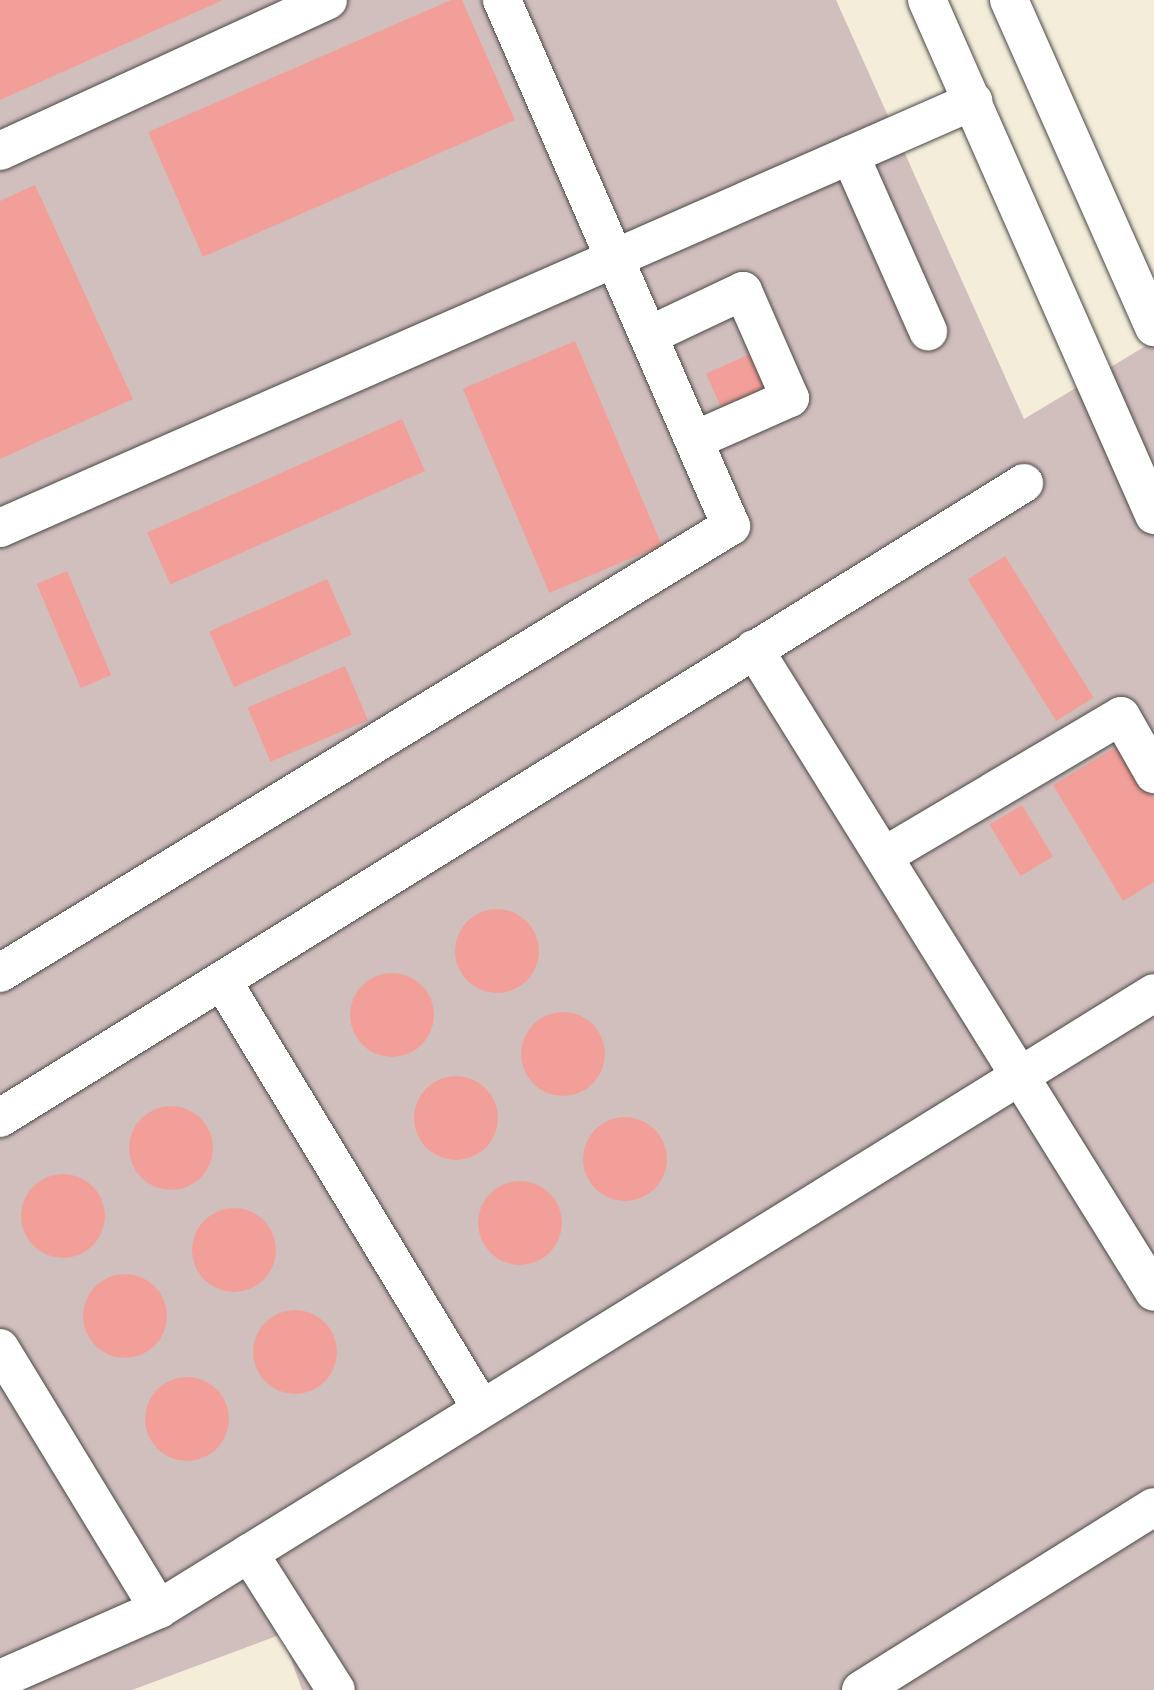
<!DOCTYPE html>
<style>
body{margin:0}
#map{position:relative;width:1154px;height:1690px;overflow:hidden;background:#f4edda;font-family:Caveat,sans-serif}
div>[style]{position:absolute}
.industrial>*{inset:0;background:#d1bfbe}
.building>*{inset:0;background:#f39f99;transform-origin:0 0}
.round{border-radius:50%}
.roads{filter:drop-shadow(0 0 2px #494845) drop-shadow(0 0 2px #494845)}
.minor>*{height:38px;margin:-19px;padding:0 19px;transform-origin:19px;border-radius:19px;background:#fff}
span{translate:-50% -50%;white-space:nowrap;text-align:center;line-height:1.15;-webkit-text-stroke:8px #fff;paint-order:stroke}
</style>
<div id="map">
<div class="industrial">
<div style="clip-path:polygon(0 0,836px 0,1024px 419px,1154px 341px,1154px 1690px,302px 1690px,282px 1634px,132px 1690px,0 1690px)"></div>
</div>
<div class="building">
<div style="clip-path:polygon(0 0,223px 0,0 100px)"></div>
<div style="clip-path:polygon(451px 0,462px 0,515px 120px,203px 257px,148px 132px)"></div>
<div style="clip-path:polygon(35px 185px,133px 399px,0 459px,0 201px)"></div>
<div style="left:575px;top:341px;width:222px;height:122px;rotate:67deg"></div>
<div style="left:759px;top:350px;width:39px;height:58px;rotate:66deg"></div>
<div style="left:402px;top:419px;width:57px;height:279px;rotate:66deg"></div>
<div style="left:1005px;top:556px;width:167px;height:44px;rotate:58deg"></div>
<div style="left:67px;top:571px;width:113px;height:33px;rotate:67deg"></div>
<div style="left:327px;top:579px;width:61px;height:129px;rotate:66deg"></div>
<div style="left:345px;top:666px;width:59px;height:106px;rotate:67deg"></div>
<div style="clip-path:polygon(1121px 744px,1154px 799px,1154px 882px,1123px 901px,1053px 785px)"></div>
<div style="left:1022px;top:805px;width:60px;height:38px;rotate:59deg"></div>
<div class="round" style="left:455px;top:909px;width:84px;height:84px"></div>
<div class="round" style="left:350px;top:973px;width:84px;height:84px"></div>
<div class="round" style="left:521px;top:1012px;width:84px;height:84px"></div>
<div class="round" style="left:414px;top:1076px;width:84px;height:84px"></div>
<div class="round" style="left:129px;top:1106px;width:84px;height:84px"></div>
<div class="round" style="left:583px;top:1117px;width:84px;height:84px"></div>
<div class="round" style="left:21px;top:1174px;width:84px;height:84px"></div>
<div class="round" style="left:478px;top:1181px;width:84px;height:84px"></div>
<div class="round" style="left:192px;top:1208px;width:84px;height:84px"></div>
<div class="round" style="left:83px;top:1274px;width:84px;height:84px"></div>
<div class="round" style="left:253px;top:1310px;width:84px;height:84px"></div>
<div class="round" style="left:145px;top:1377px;width:84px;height:84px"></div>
</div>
<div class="roads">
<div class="minor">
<div style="left:927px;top:0;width:563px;rotate:66.21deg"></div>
<div style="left:1009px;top:0;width:358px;rotate:66.1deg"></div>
<div style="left:0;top:151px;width:361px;rotate:-24.7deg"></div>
<div style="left:850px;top:155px;width:193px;rotate:66.1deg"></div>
<div style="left:650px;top:335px;width:103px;rotate:-25.3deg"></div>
<div style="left:743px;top:291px;width:117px;rotate:66.3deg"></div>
<div style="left:790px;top:398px;width:104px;rotate:156.1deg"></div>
<div style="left:0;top:528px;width:1063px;rotate:-23.69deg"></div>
<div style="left:754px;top:649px;width:757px;rotate:58.11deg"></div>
<div style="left:884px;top:856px;width:275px;rotate:-30.6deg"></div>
<div style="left:1121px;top:716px;width:67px;rotate:60.4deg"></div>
<div style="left:0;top:973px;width:857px;rotate:-31.45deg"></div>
<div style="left:731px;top:526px;width:574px;rotate:-113.53deg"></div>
<div style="left:223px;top:982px;width:499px;rotate:58.8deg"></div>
<div style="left:0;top:1118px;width:1205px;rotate:-31.8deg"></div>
<div style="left:0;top:1348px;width:306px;rotate:58.7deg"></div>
<div style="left:159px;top:1609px;width:174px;rotate:156.2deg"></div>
<div style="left:249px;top:1553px;width:162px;rotate:57.6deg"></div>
<div style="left:159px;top:1609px;width:1170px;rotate:-31.76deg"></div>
<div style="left:861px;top:1690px;width:345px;rotate:-32deg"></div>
</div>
</div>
</div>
